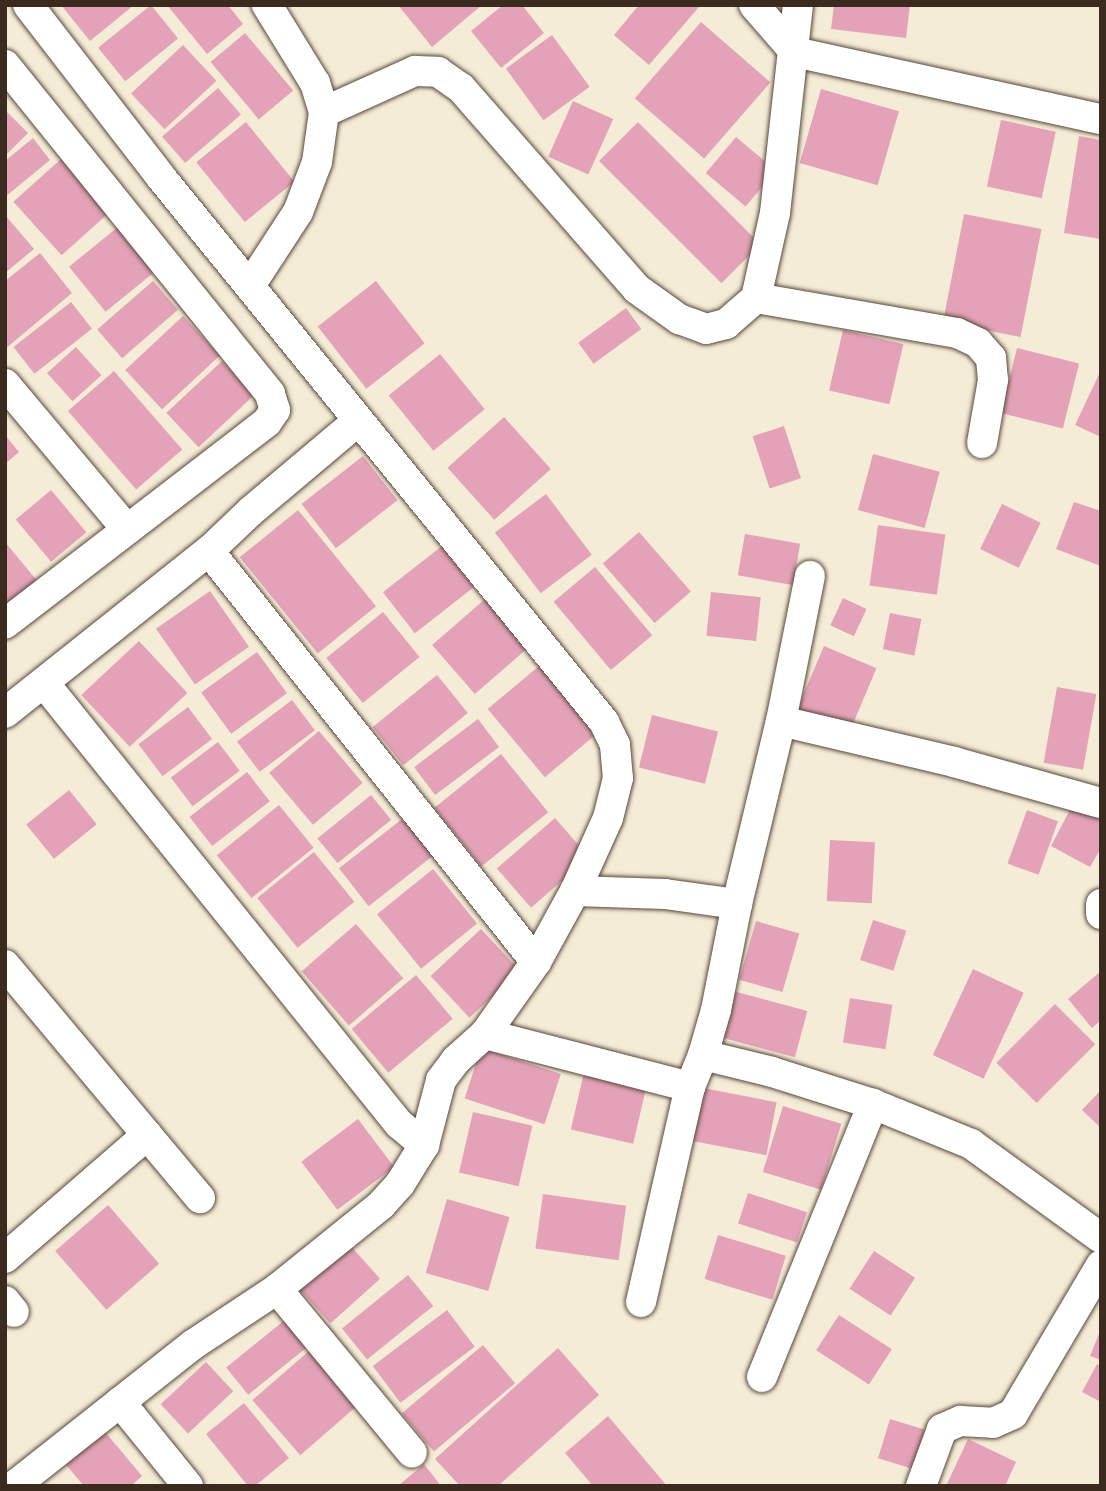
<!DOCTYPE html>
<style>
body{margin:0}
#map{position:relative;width:1106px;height:1491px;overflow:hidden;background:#f5ecd7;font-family:"Playpen Sans",sans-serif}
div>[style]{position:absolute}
.building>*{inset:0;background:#e3a2b7;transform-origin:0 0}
.roads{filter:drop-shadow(0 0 2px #57473a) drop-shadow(0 0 2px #57473a)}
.minor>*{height:30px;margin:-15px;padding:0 15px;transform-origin:15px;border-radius:15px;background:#fff}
span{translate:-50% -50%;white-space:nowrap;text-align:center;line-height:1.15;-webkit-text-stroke:6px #fdfcf7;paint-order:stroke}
.frame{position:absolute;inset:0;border:7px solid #3b2a1e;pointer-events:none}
</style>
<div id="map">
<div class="building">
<div style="clip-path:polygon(61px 5px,134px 5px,90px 41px)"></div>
<div style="left:151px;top:5px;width:43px;height:68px;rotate:51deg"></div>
<div style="clip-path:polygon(167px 5px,228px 5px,243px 24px,207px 54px)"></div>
<div style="clip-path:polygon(398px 5px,482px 5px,432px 47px)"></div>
<div style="clip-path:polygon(503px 5px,522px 5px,544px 33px,501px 68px,471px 31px)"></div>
<div style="clip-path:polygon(639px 5px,699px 7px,649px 65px,614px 35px)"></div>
<div style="clip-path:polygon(834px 5px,910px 5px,906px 38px,831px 29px)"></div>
<div style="left:701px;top:22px;width:92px;height:101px;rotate:41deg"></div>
<div style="left:245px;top:33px;width:75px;height:45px;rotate:50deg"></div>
<div style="left:552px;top:35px;width:64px;height:57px;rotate:54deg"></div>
<div style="left:183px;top:45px;width:49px;height:71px;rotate:47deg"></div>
<div style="left:218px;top:88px;width:35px;height:74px;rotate:49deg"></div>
<div style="left:821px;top:89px;width:81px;height:77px;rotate:16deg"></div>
<div style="left:573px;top:101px;width:44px;height:61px;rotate:24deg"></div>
<div style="clip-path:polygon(5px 110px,28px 133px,5px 156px)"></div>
<div style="left:1001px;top:120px;width:56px;height:68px;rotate:12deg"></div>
<div style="left:246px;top:122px;width:77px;height:64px;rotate:51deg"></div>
<div style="left:638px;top:122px;width:173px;height:55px;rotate:45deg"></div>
<div style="clip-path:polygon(1079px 136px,1101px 140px,1101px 239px,1064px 233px)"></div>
<div style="left:736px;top:137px;width:52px;height:47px;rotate:40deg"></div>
<div style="clip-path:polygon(33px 138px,50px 160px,5px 197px,5px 161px)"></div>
<div style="left:61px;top:159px;width:72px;height:64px;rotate:48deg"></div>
<div style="left:964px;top:214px;width:79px;height:110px;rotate:11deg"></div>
<div style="clip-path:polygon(5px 215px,34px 249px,5px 273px)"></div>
<div style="left:118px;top:227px;width:58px;height:63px;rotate:51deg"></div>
<div style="clip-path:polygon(40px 253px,72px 293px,5px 349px,5px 281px)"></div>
<div style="left:153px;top:281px;width:38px;height:74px;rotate:49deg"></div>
<div style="left:376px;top:281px;width:79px;height:74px;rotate:52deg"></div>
<div style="left:71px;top:302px;width:34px;height:73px;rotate:52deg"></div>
<div style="left:626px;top:308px;width:26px;height:59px;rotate:54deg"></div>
<div style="left:183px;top:316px;width:54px;height:79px;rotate:47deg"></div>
<div style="left:843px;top:330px;width:62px;height:62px;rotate:13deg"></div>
<div style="left:76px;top:347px;width:38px;height:39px;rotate:48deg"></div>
<div style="left:1017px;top:348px;width:64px;height:67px;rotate:14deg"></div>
<div style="left:440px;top:354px;width:71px;height:66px;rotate:51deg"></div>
<div style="left:222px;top:361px;width:47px;height:76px;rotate:47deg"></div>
<div style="clip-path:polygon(1101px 370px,1101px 437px,1075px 425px)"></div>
<div style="left:114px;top:371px;width:104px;height:61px;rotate:49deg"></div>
<div style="left:504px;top:417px;width:70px;height:76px;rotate:48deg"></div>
<div style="left:784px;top:426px;width:55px;height:33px;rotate:72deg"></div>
<div style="clip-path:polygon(5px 435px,19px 452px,5px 464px)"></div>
<div style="left:873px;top:454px;width:69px;height:58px;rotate:15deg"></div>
<div style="left:363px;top:456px;width:56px;height:78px;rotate:52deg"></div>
<div style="left:51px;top:490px;width:55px;height:46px;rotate:50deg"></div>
<div style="left:546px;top:494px;width:76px;height:64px;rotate:53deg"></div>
<div style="clip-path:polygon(1074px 502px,1101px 511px,1101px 566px,1056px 549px)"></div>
<div style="left:1002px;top:504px;width:43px;height:50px;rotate:26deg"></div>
<div style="left:298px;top:510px;width:124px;height:75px;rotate:51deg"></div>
<div style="left:878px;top:525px;width:68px;height:61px;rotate:8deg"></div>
<div style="left:639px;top:532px;width:79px;height:48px;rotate:49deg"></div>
<div style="left:745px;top:534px;width:56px;height:42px;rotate:10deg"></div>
<div style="clip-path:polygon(5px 542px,39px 583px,5px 610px)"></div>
<div style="left:442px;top:546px;width:52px;height:75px;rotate:52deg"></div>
<div style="left:595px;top:567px;width:89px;height:54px;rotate:50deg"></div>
<div style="left:210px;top:591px;width:68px;height:66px;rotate:55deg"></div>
<div style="left:711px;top:592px;width:50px;height:44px;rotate:6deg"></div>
<div style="left:843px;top:598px;width:26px;height:30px;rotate:25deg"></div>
<div style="left:485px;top:599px;width:65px;height:70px;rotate:49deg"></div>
<div style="left:383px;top:612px;width:58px;height:73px;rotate:51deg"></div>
<div style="left:890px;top:613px;width:32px;height:37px;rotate:11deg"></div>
<div style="left:139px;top:641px;width:71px;height:79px;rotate:47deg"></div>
<div style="left:824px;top:646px;width:57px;height:71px;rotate:23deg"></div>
<div style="left:257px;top:652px;width:51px;height:69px;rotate:54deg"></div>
<div style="left:539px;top:666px;width:89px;height:67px;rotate:50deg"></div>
<div style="left:437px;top:675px;width:49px;height:83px;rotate:51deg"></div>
<div style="left:1057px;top:687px;width:40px;height:77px;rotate:10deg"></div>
<div style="left:292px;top:700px;width:38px;height:69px;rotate:53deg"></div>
<div style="left:188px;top:707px;width:40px;height:62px;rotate:53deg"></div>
<div style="left:652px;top:715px;width:68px;height:54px;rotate:14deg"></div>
<div style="left:478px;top:719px;width:35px;height:80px;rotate:53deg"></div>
<div style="left:319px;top:731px;width:68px;height:65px;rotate:50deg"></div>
<div style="left:218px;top:742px;width:36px;height:59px;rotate:53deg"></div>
<div style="left:501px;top:754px;width:75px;height:86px;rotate:51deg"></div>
<div style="left:247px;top:772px;width:37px;height:73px;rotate:52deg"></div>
<div style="left:69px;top:790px;width:44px;height:55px;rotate:51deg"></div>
<div style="left:371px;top:795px;width:32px;height:69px;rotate:51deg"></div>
<div style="clip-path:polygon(1073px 804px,1101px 819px,1101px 848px,1090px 867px,1051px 846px)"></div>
<div style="left:279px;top:805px;width:55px;height:80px;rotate:51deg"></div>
<div style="left:1027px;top:810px;width:33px;height:57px;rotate:20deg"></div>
<div style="left:406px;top:816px;width:48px;height:85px;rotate:52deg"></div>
<div style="left:555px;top:818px;width:52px;height:77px;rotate:49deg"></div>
<div style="left:830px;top:840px;width:45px;height:61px;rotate:3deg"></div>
<div style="left:314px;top:852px;width:64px;height:73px;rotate:51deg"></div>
<div style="left:433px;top:869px;width:70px;height:72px;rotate:51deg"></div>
<div style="left:873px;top:920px;width:35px;height:42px;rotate:18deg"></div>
<div style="left:756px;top:921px;width:45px;height:61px;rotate:16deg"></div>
<div style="left:356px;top:924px;width:72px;height:72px;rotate:49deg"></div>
<div style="left:481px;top:929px;width:57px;height:69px;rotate:47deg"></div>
<div style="left:973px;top:969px;width:56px;height:95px;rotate:25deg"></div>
<div style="clip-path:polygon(1101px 971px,1101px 1020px,1092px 1028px,1068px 999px)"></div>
<div style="left:416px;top:975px;width:57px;height:84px;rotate:50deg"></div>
<div style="left:733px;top:991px;width:77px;height:48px;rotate:15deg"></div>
<div style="left:850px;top:998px;width:43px;height:45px;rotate:9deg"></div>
<div style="left:1055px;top:1004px;width:57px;height:83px;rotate:45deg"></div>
<div style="left:481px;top:1048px;width:84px;height:53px;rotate:18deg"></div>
<div style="left:585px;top:1068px;width:64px;height:63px;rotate:13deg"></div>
<div style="left:703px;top:1088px;width:75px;height:54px;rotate:11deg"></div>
<div style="clip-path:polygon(1101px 1090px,1101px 1128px,1082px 1110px)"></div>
<div style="left:783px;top:1106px;width:61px;height:69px;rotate:17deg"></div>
<div style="left:473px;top:1112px;width:61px;height:62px;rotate:13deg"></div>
<div style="left:358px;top:1119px;width:60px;height:71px;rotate:53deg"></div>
<div style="left:748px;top:1193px;width:62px;height:32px;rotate:18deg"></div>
<div style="left:543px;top:1194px;width:84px;height:55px;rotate:8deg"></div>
<div style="left:447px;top:1199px;width:65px;height:77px;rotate:16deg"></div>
<div style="left:108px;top:1205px;width:78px;height:70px;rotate:49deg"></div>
<div style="left:718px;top:1235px;width:71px;height:46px;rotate:17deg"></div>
<div style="left:348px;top:1243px;width:48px;height:67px;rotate:48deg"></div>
<div style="left:874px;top:1251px;width:49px;height:45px;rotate:33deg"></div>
<div style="left:408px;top:1275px;width:40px;height:85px;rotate:51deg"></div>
<div style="left:447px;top:1310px;width:46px;height:93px;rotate:53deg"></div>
<div style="left:839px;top:1315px;width:63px;height:42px;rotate:33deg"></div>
<div style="left:286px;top:1319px;width:35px;height:77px;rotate:51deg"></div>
<div style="clip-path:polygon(1101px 1329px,1101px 1360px,1090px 1356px)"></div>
<div style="left:483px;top:1345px;width:50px;height:106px;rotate:50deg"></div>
<div style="clip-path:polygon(558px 1348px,599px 1395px,498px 1486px,460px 1486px,435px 1459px)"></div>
<div style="left:309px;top:1351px;width:73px;height:75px;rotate:49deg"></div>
<div style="left:206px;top:1362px;width:40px;height:62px;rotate:47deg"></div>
<div style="clip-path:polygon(1097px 1364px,1101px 1366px,1101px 1402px,1082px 1392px)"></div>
<div style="clip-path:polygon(244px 1403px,289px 1458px,255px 1486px,248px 1486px,206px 1434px)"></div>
<div style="clip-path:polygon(608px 1416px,667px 1486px,593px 1486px,565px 1453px)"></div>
<div style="left:890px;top:1419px;width:47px;height:41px;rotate:17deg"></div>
<div style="clip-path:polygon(101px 1427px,142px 1476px,131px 1486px,84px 1486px,62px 1460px)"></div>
<div style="clip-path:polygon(968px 1439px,1016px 1462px,1005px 1486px,946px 1486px)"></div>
<div style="clip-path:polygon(424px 1464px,441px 1486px,398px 1486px)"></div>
</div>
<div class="roads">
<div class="minor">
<div style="left:28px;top:5px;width:216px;rotate:52.3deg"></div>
<div style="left:160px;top:176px;width:704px;rotate:50.88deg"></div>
<div style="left:604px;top:722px;width:25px;rotate:64deg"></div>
<div style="left:615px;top:745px;width:33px;rotate:85deg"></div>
<div style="left:618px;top:778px;width:41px;rotate:104deg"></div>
<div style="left:608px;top:818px;width:80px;rotate:114.3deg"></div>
<div style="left:575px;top:891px;width:81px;rotate:118.8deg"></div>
<div style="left:754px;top:5px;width:62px;rotate:48.9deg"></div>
<div style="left:795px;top:52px;width:313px;rotate:12.4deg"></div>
<div style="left:5px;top:65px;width:422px;rotate:51.1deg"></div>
<div style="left:270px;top:394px;width:17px;rotate:73deg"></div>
<div style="left:275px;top:410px;width:14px;rotate:124deg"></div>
<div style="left:267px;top:422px;width:331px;rotate:142.4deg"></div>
<div style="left:324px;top:112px;width:100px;rotate:-24.3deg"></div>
<div style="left:415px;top:71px;width:23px;rotate:2deg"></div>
<div style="left:438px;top:72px;width:28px;rotate:35deg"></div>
<div style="left:461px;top:88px;width:267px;rotate:48.8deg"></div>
<div style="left:637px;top:289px;width:52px;rotate:35.5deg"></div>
<div style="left:679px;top:319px;width:29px;rotate:20deg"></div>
<div style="left:706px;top:329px;width:21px;rotate:-14deg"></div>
<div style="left:726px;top:324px;width:40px;rotate:-41deg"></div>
<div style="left:756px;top:298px;width:87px;rotate:-77.4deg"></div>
<div style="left:775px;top:213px;width:209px;rotate:-83.7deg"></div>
<div style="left:251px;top:284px;width:86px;rotate:-56.9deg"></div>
<div style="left:298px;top:212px;width:53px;rotate:-69.2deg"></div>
<div style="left:317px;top:162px;width:50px;rotate:-82deg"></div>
<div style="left:324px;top:112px;width:30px;rotate:-107deg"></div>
<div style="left:315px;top:83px;width:92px;rotate:-121.6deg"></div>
<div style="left:756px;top:298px;width:204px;rotate:9.9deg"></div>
<div style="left:957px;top:333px;width:23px;rotate:25deg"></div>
<div style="left:978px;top:343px;width:20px;rotate:49deg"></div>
<div style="left:991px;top:358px;width:22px;rotate:85deg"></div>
<div style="left:993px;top:380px;width:64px;rotate:99.9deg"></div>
<div style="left:5px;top:384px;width:188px;rotate:50deg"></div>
<div style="left:44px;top:683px;width:566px;rotate:51.17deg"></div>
<div style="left:399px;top:1124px;width:33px;rotate:40deg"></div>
<div style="left:5px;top:713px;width:260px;rotate:-38.5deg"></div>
<div style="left:209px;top:551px;width:58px;rotate:-43.6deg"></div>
<div style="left:251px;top:511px;width:140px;rotate:-40.1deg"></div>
<div style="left:781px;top:721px;width:178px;rotate:13.3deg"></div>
<div style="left:954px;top:762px;width:153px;rotate:15.6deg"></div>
<div style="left:575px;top:891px;width:90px;rotate:1.9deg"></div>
<div style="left:665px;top:894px;width:73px;rotate:7.9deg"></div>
<div style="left:737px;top:904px;width:108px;rotate:101.2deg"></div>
<div style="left:716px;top:1010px;width:47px;rotate:106.1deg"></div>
<div style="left:737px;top:904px;width:188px;rotate:-76.5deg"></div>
<div style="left:781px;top:721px;width:148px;rotate:-78.7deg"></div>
<div style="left:1101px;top:904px;width:10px;rotate:90deg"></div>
<div style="left:5px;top:965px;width:304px;rotate:50.1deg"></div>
<div style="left:485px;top:1034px;width:212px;rotate:14.5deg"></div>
<div style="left:690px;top:1087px;width:35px;rotate:-68deg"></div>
<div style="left:703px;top:1055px;width:71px;rotate:13.8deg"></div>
<div style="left:772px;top:1072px;width:106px;rotate:17.6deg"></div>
<div style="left:873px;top:1104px;width:106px;rotate:22.2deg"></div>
<div style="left:971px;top:1144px;width:160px;rotate:35.9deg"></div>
<div style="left:5px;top:1258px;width:188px;rotate:-40.9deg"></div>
<div style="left:277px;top:1289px;width:212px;rotate:50.5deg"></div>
<div style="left:5px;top:1301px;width:14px;rotate:51deg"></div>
<div style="left:641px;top:1302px;width:221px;rotate:-77.2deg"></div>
<div style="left:762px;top:1377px;width:295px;rotate:-67.9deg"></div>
<div style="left:120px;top:1402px;width:108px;rotate:51deg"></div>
<div style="left:14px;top:1486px;width:229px;rotate:-38.3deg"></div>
<div style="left:194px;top:1344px;width:100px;rotate:-33.5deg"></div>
<div style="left:277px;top:1289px;width:134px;rotate:-38.9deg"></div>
<div style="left:381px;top:1205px;width:28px;rotate:-48deg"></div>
<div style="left:400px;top:1184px;width:46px;rotate:-58.4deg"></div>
<div style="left:424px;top:1145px;width:67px;rotate:-75.3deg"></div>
<div style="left:441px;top:1080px;width:25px;rotate:-53deg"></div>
<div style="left:456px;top:1060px;width:39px;rotate:-42deg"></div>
<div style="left:485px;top:1034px;width:88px;rotate:-54.7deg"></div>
<div style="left:536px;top:962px;width:525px;rotate:-128.51deg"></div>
<div style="left:921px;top:1486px;width:61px;rotate:-69.8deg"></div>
<div style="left:942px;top:1429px;width:20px;rotate:-24deg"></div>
<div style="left:960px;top:1421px;width:33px;rotate:3deg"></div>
<div style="left:993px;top:1423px;width:22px;rotate:-24deg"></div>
<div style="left:1013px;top:1414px;width:173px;rotate:-59.4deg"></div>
</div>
</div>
<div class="frame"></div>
</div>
